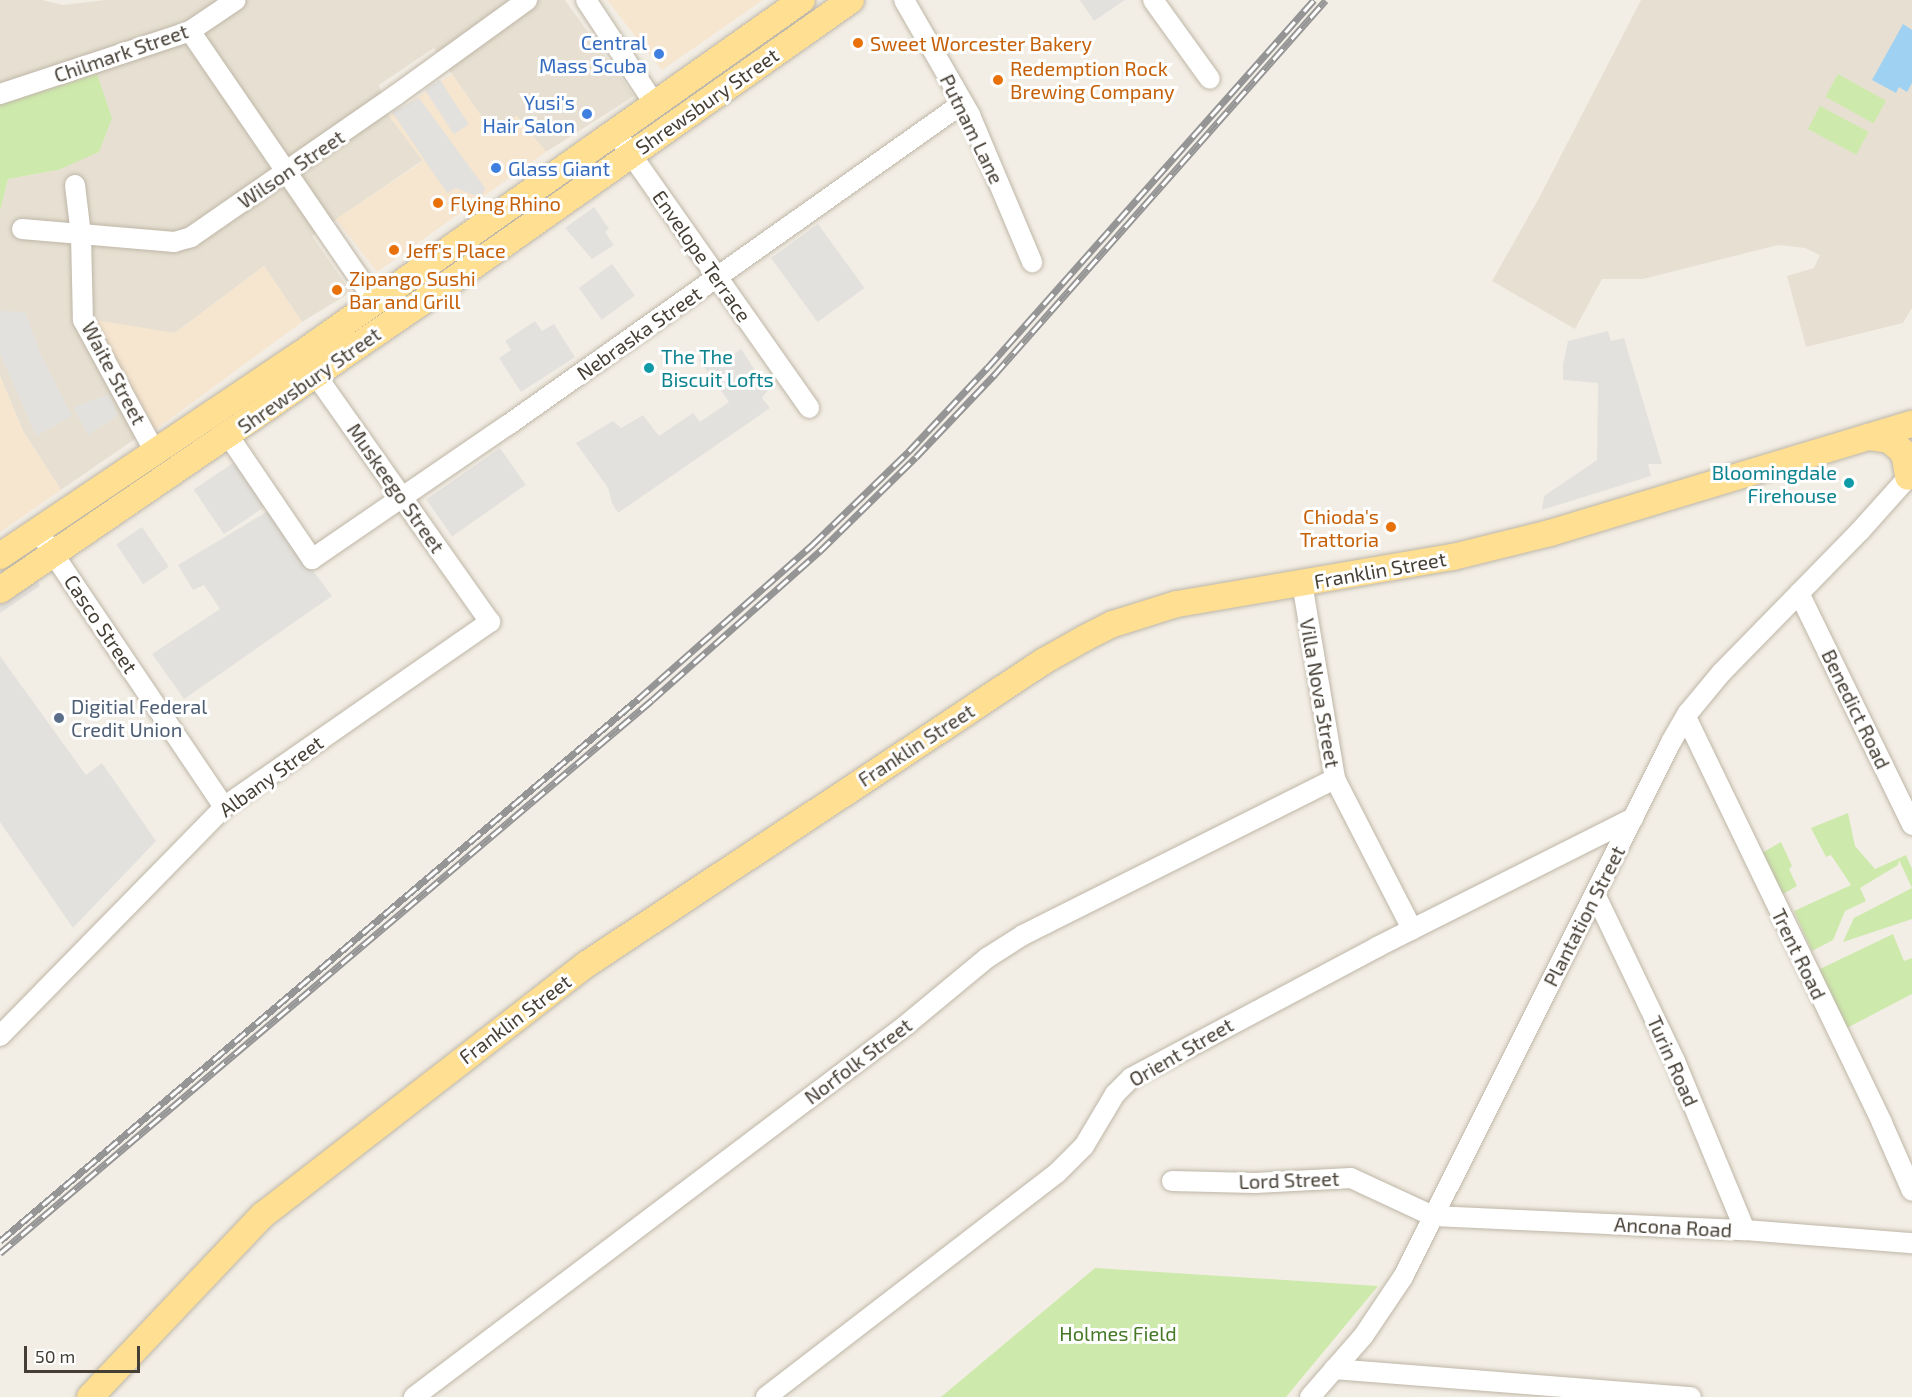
<!DOCTYPE html>
<style>
body{margin:0}
#map{position:relative;width:1912px;height:1397px;overflow:hidden;background:#f3eee5;font-family:"Exo 2",sans-serif}
div>[style]{position:absolute}
.residential>*{inset:0;background:#e7e0d2}
.commercial>*{inset:0;background:#f6e5cf}
.green>*{inset:0;background:#cee9ac;transform-origin:0 0}
.parking>*{inset:0;background:#e3e1dd;transform-origin:0 0}
.water>*{inset:0;background:#9fd1f2}
.roads{filter:drop-shadow(0 0 2px #beb6a7) drop-shadow(0 0 2px #beb6a7)}
.minor>*{height:20px;margin:-10px;padding:0 10px;transform-origin:10px;border-radius:10px;background:#fff}
.major>*{height:26px;margin:-13px;padding:0 13px;transform-origin:13px;border-radius:13px;background:#ffdf91}
.rail>*{height:7px;margin-top:-3.5px;transform-origin:0;background:repeating-linear-gradient(90deg,#fff 0 14px,#959595 0 28px);box-sizing:border-box;border-block:2px solid #959595}
.dots>*{width:16px;height:16px;translate:-50% -50%;box-sizing:border-box;border:3px solid #fff;border-radius:50%}
span{translate:-50% -50%;white-space:nowrap;text-align:center;line-height:1.15;-webkit-text-stroke:6px #fff;paint-order:stroke}
.shop-label{font-size:20px;color:#366cbe}
.right{translate:-100% -50%;text-align:right}
.left{translate:0 -50%;text-align:left}
.food-label{font-size:20px;color:#c56008}
.street-label{font-size:20px;color:#453e34}
.culture-label{font-size:20px;color:#0d838f}
.service-label{font-size:20px;color:#4e5e75}
.park-label{font-size:20px;color:#467826}
.scale{position:absolute;left:24px;top:1346px;width:116px;height:27px;box-sizing:border-box;border:3px solid #453e34;border-top:0;padding-left:8px;font-size:18px;line-height:21px;white-space:nowrap;color:#453e34;-webkit-text-stroke:4px #fff;paint-order:stroke}
</style>
<div id="map">
<div class="residential">
<div style="clip-path:polygon(0 0,42px 0,63px 5px,105px 0,565px 0,634px 96px,546px 152px,517px 116px,490px 129px,434px 48px,379px 85px,389px 116px,423px 160px,312px 236px,351px 292px,302px 322px,264px 266px,175px 333px,75px 319px,141px 435px,61px 490px,23px 431px,0 376px,0 211px,8px 179px,58px 170px,96px 75px,0 105px)"></div>
<div style="clip-path:polygon(1641px 0,1912px 0,1912px 308px,1903px 323px,1806px 347px,1787px 276px,1814px 268px,1820px 255px,1805px 248px,1778px 245px,1643px 279px,1602px 279px,1575px 329px,1492px 281px,1539px 198px)"></div>
</div>
<div class="commercial">
<div style="clip-path:polygon(607px 0,763px 0,662px 70px)"></div>
<div style="clip-path:polygon(452px 74px,490px 129px,517px 116px,546px 152px,377px 272px,336px 219px,423px 161px,389px 116px)"></div>
<div style="clip-path:polygon(264px 266px,302px 322px,155px 430px,95px 320px,175px 333px)"></div>
<div style="clip-path:polygon(0 376px,23px 431px,61px 490px,0 532px)"></div>
</div>
<div class="green">
<div style="clip-path:polygon(97px 74px,112px 118px,99px 152px,58px 170px,8px 179px,0 211px,0 105px)"></div>
<div style="left:1838px;top:74px;width:55px;height:26px;rotate:29deg"></div>
<div style="left:1820px;top:106px;width:55px;height:26px;rotate:28deg"></div>
<div style="clip-path:polygon(1848px 813px,1855px 846px,1875px 869px,1906px 855px,1912px 869px,1912px 919px,1843px 942px,1854px 918px,1912px 888px,1899px 860px,1898px 865px,1860px 888px,1866px 901px,1845px 911px,1833px 940px,1812px 951px,1794px 911px,1851px 885px,1831px 855px,1826px 857px,1811px 828px)"></div>
<div style="clip-path:polygon(1781px 842px,1792px 866px,1789px 869px,1797px 886px,1781px 895px,1762px 853px)"></div>
<div style="clip-path:polygon(1893px 934px,1904px 961px,1912px 958px,1912px 994px,1845px 1029px,1818px 970px)"></div>
<div style="clip-path:polygon(1095px 1268px,1285px 1280px,1378px 1286px,1286px 1397px,941px 1397px)"></div>
</div>
<div class="parking">
<div style="clip-path:polygon(1080px 0,1125px 0,1094px 21px)"></div>
<div style="left:440px;top:80px;width:53px;height:18px;rotate:57deg"></div>
<div style="clip-path:polygon(419px 98px,485px 188px,481px 198px,456px 188px,447px 193px,392px 112px)"></div>
<div style="clip-path:polygon(594px 207px,609px 229px,605px 232px,614px 245px,592px 259px,565px 228px)"></div>
<div style="left:818px;top:224px;width:79px;height:58px;rotate:54deg"></div>
<div style="left:612px;top:264px;width:39px;height:41px;rotate:54deg"></div>
<div style="clip-path:polygon(0 311px,25px 312px,41px 355px,72px 416px,36px 436px,0 353px)"></div>
<div style="clip-path:polygon(535px 321px,542px 331px,554px 324px,575px 357px,521px 392px,499px 358px,511px 350px,505px 341px)"></div>
<div style="clip-path:polygon(1608px 331px,1611px 341px,1624px 338px,1662px 464px,1648px 464px,1651px 476px,1542px 510px,1544px 496px,1597px 460px,1598px 383px,1563px 380px,1563px 364px,1568px 341px)"></div>
<div style="clip-path:polygon(741px 349px,768px 390px,762px 398px,770px 408px,618px 513px,612px 503px,608px 488px,576px 443px,613px 421px,621px 428px,643px 415px,659px 436px,693px 413px,700px 422px,729px 402px,699px 360px,709px 354px,731px 356px)"></div>
<div style="clip-path:polygon(110px 394px,118px 415px,88px 435px,73px 407px)"></div>
<div style="left:500px;top:448px;width:45px;height:90px;rotate:55deg"></div>
<div style="left:236px;top:461px;width:54px;height:51px;rotate:56deg"></div>
<div style="clip-path:polygon(268px 511px,332px 596px,184px 699px,152px 654px,220px 609px,204px 585px,193px 590px,178px 565px)"></div>
<div style="left:142px;top:527px;width:48px;height:31px;rotate:56deg"></div>
<div style="clip-path:polygon(36px 579px,40px 586px,0 613px,0 603px)"></div>
<div style="clip-path:polygon(0 656px,86px 775px,102px 763px,156px 841px,73px 928px,0 822px)"></div>
</div>
<div class="water">
<div style="clip-path:polygon(1903px 24px,1912px 30px,1912px 83px,1907px 92px,1899px 87px,1896px 93px,1872px 80px)"></div>
</div>
<div class="roads">
<div class="minor">
<div style="left:586px;top:0;width:123px;rotate:56.6deg"></div>
<div style="left:904px;top:0;width:133px;rotate:60.1deg"></div>
<div style="left:970px;top:115px;width:160px;rotate:67.1deg"></div>
<div style="left:1153px;top:0;width:97px;rotate:54.2deg"></div>
<div style="left:190px;top:31px;width:327px;rotate:55.6deg"></div>
<div style="left:0;top:94px;width:200px;rotate:-18.3deg"></div>
<div style="left:190px;top:31px;width:55px;rotate:-34deg"></div>
<div style="left:616px;top:133px;width:336px;rotate:54.9deg"></div>
<div style="left:75px;top:185px;width:50px;rotate:83.2deg"></div>
<div style="left:81px;top:235px;width:85px;rotate:88.7deg"></div>
<div style="left:83px;top:320px;width:150px;rotate:61.4deg"></div>
<div style="left:22px;top:229px;width:153px;rotate:4.9deg"></div>
<div style="left:174px;top:242px;width:18px;rotate:-16deg"></div>
<div style="left:191px;top:237px;width:249px;rotate:-34.7deg"></div>
<div style="left:396px;top:95px;width:162px;rotate:-35.9deg"></div>
<div style="left:228px;top:435px;width:150px;rotate:55.9deg"></div>
<div style="left:312px;top:559px;width:237px;rotate:-34.4deg"></div>
<div style="left:508px;top:425px;width:557px;rotate:-35.29deg"></div>
<div style="left:46px;top:543px;width:318px;rotate:56deg"></div>
<div style="left:1302px;top:583px;width:199px;rotate:80.4deg"></div>
<div style="left:1335px;top:779px;width:169px;rotate:62.8deg"></div>
<div style="left:1799px;top:593px;width:258px;rotate:64deg"></div>
<div style="left:1686px;top:717px;width:451px;rotate:64.2deg"></div>
<div style="left:1882px;top:1123px;width:74px;rotate:66.2deg"></div>
<div style="left:1595px;top:894px;width:185px;rotate:64.4deg"></div>
<div style="left:1675px;top:1061px;width:183px;rotate:67.5deg"></div>
<div style="left:0;top:1036px;width:322px;rotate:-45.6deg"></div>
<div style="left:225px;top:806px;width:323px;rotate:-34.8deg"></div>
<div style="left:490px;top:622px;width:316px;rotate:-125.2deg"></div>
<div style="left:1172px;top:1181px;width:83px;rotate:1.4deg"></div>
<div style="left:1255px;top:1183px;width:96px;rotate:-3deg"></div>
<div style="left:1351px;top:1178px;width:90px;rotate:24.9deg"></div>
<div style="left:1433px;top:1216px;width:312px;rotate:2.6deg"></div>
<div style="left:1745px;top:1230px;width:168px;rotate:4.5deg"></div>
<div style="left:1334px;top:1369px;width:358px;rotate:4.5deg"></div>
<div style="left:414px;top:1397px;width:617px;rotate:-37.09deg"></div>
<div style="left:906px;top:1025px;width:105px;rotate:-39.6deg"></div>
<div style="left:987px;top:958px;width:43px;rotate:-32.6deg"></div>
<div style="left:1023px;top:935px;width:349px;rotate:-26.6deg"></div>
<div style="left:766px;top:1397px;width:367px;rotate:-37.6deg"></div>
<div style="left:1057px;top:1173px;width:38px;rotate:-45deg"></div>
<div style="left:1084px;top:1146px;width:61px;rotate:-59.2deg"></div>
<div style="left:1115px;top:1094px;width:23px;rotate:-45deg"></div>
<div style="left:1131px;top:1078px;width:279px;rotate:-28deg"></div>
<div style="left:1377px;top:947px;width:287px;rotate:-26.7deg"></div>
<div style="left:1310px;top:1397px;width:82px;rotate:-48.9deg"></div>
<div style="left:1364px;top:1335px;width:70px;rotate:-56.1deg"></div>
<div style="left:1403px;top:1277px;width:598px;rotate:-63.39deg"></div>
<div style="left:1671px;top:742px;width:34px;rotate:-60deg"></div>
<div style="left:1688px;top:713px;width:53px;rotate:-50.3deg"></div>
<div style="left:1722px;top:672px;width:197px;rotate:-45.6deg"></div>
<div style="left:1860px;top:531px;width:78px;rotate:-48.1deg"></div>
</div>
<div class="major">
<div style="left:1868px;top:437px;width:21px;rotate:8deg"></div>
<div style="left:1889px;top:440px;width:16px;rotate:40deg"></div>
<div style="left:1901px;top:450px;width:8px;rotate:60deg"></div>
<div style="left:1905px;top:457px;width:20px;rotate:81deg"></div>
<div style="left:0;top:556px;width:362px;rotate:-33.9deg"></div>
<div style="left:301px;top:354px;width:613px;rotate:-35.24deg"></div>
<div style="left:0;top:590px;width:507px;rotate:-34.32deg"></div>
<div style="left:419px;top:304px;width:528px;rotate:-35.13deg"></div>
<div style="left:90px;top:1397px;width:251px;rotate:-46.5deg"></div>
<div style="left:263px;top:1215px;width:410px;rotate:-37.8deg"></div>
<div style="left:587px;top:964px;width:548px;rotate:-33.55deg"></div>
<div style="left:1044px;top:661px;width:47px;rotate:-29.3deg"></div>
<div style="left:1085px;top:638px;width:31px;rotate:-27deg"></div>
<div style="left:1113px;top:624px;width:67px;rotate:-17.4deg"></div>
<div style="left:1177px;top:604px;width:280px;rotate:-9.7deg"></div>
<div style="left:1453px;top:557px;width:100px;rotate:-13.9deg"></div>
<div style="left:1550px;top:533px;width:378px;rotate:-16.8deg"></div>
</div>
</div>
<div class="rail">
<div style="left:0;top:1241px;width:837px;rotate:-40.35deg"></div>
<div style="left:638px;top:699px;width:234px;rotate:-41.5deg"></div>
<div style="left:813px;top:544px;width:134px;rotate:-44.1deg"></div>
<div style="left:909px;top:451px;width:115px;rotate:-46.8deg"></div>
<div style="left:988px;top:367px;width:491px;rotate:-48.4deg"></div>
<div style="left:0;top:1253px;width:855px;rotate:-40.3deg"></div>
<div style="left:652px;top:700px;width:225px;rotate:-41.6deg"></div>
<div style="left:820px;top:551px;width:134px;rotate:-44.4deg"></div>
<div style="left:916px;top:457px;width:115px;rotate:-46.4deg"></div>
<div style="left:995px;top:374px;width:499px;rotate:-48.5deg"></div>
</div>
<div class="dots">
<div style="left:858px;top:43px;background:#e8710a"></div>
<div style="left:659px;top:54px;background:#3f7fe0"></div>
<div style="left:998px;top:80px;background:#e8710a"></div>
<div style="left:587px;top:114px;background:#3f7fe0"></div>
<div style="left:496px;top:168px;background:#3f7fe0"></div>
<div style="left:438px;top:203px;background:#e8710a"></div>
<div style="left:394px;top:250px;background:#e8710a"></div>
<div style="left:337px;top:290px;background:#e8710a"></div>
<div style="left:649px;top:368px;background:#0f9aa8"></div>
<div style="left:1849px;top:483px;background:#0f9aa8"></div>
<div style="left:1391px;top:527px;background:#e8710a"></div>
<div style="left:59px;top:718px;background:#5c6f8a"></div>
</div>
<div class="shop-label">
<span class="right" style="left:647px;top:54px">Central<br>Mass Scuba</span>
<span class="right" style="left:575px;top:114px">Yusi's<br>Hair Salon</span>
<span class="left" style="left:508px;top:168px">Glass Giant</span>
</div>
<div class="food-label">
<span class="left" style="left:870px;top:43px">Sweet Worcester Bakery</span>
<span class="left" style="left:1010px;top:80px">Redemption Rock<br>Brewing Company</span>
<span class="left" style="left:450px;top:203px">Flying Rhino</span>
<span class="left" style="left:406px;top:250px">Jeff's Place</span>
<span class="left" style="left:349px;top:290px">Zipango Sushi<br>Bar and Grill</span>
<span class="right" style="left:1379px;top:528px">Chioda's<br>Trattoria</span>
</div>
<div class="street-label">
<span style="left:121px;top:53px;rotate:-19deg">Chilmark Street</span>
<span style="left:707px;top:101px;rotate:-35deg">Shrewsbury Street</span>
<span style="left:972px;top:129px;rotate:64deg">Putnam Lane</span>
<span style="left:291px;top:169px;rotate:-34deg">Wilson Street</span>
<span style="left:702px;top:256px;rotate:55deg">Envelope Terrace</span>
<span style="left:639px;top:333px;rotate:-35deg">Nebraska Street</span>
<span style="left:114px;top:373px;rotate:62deg">Waite Street</span>
<span style="left:309px;top:380px;rotate:-35deg">Shrewsbury Street</span>
<span style="left:396px;top:488px;rotate:55deg">Muskeego Street</span>
<span style="left:1380px;top:570px;rotate:-10deg">Franklin Street</span>
<span style="left:101px;top:624px;rotate:56deg">Casco Street</span>
<span style="left:1320px;top:693px;rotate:80deg">Villa Nova Street</span>
<span style="left:1856px;top:709px;rotate:64deg">Benedict Road</span>
<span style="left:916px;top:745px;rotate:-33deg">Franklin Street</span>
<span style="left:271px;top:776px;rotate:-36deg">Albany Street</span>
<span style="left:1584px;top:916px;rotate:-63deg">Plantation Street</span>
<span style="left:1799px;top:954px;rotate:64deg">Trent Road</span>
<span style="left:515px;top:1019px;rotate:-37deg">Franklin Street</span>
<span style="left:1181px;top:1052px;rotate:-30deg">Orient Street</span>
<span style="left:858px;top:1061px;rotate:-37deg">Norfolk Street</span>
<span style="left:1673px;top:1061px;rotate:66deg">Turin Road</span>
<span style="left:1289px;top:1180px;rotate:-2deg">Lord Street</span>
<span style="left:1673px;top:1227px;rotate:3deg">Ancona Road</span>
</div>
<div class="culture-label">
<span class="left" style="left:661px;top:368px">The The<br>Biscuit Lofts</span>
<span class="right" style="left:1837px;top:484px">Bloomingdale<br>Firehouse</span>
</div>
<div class="service-label">
<span class="left" style="left:71px;top:718px">Digitial Federal<br>Credit Union</span>
</div>
<div class="park-label">
<span style="left:1118px;top:1333px">Holmes Field</span>
</div>
<div class="scale">50 m</div>
</div>
